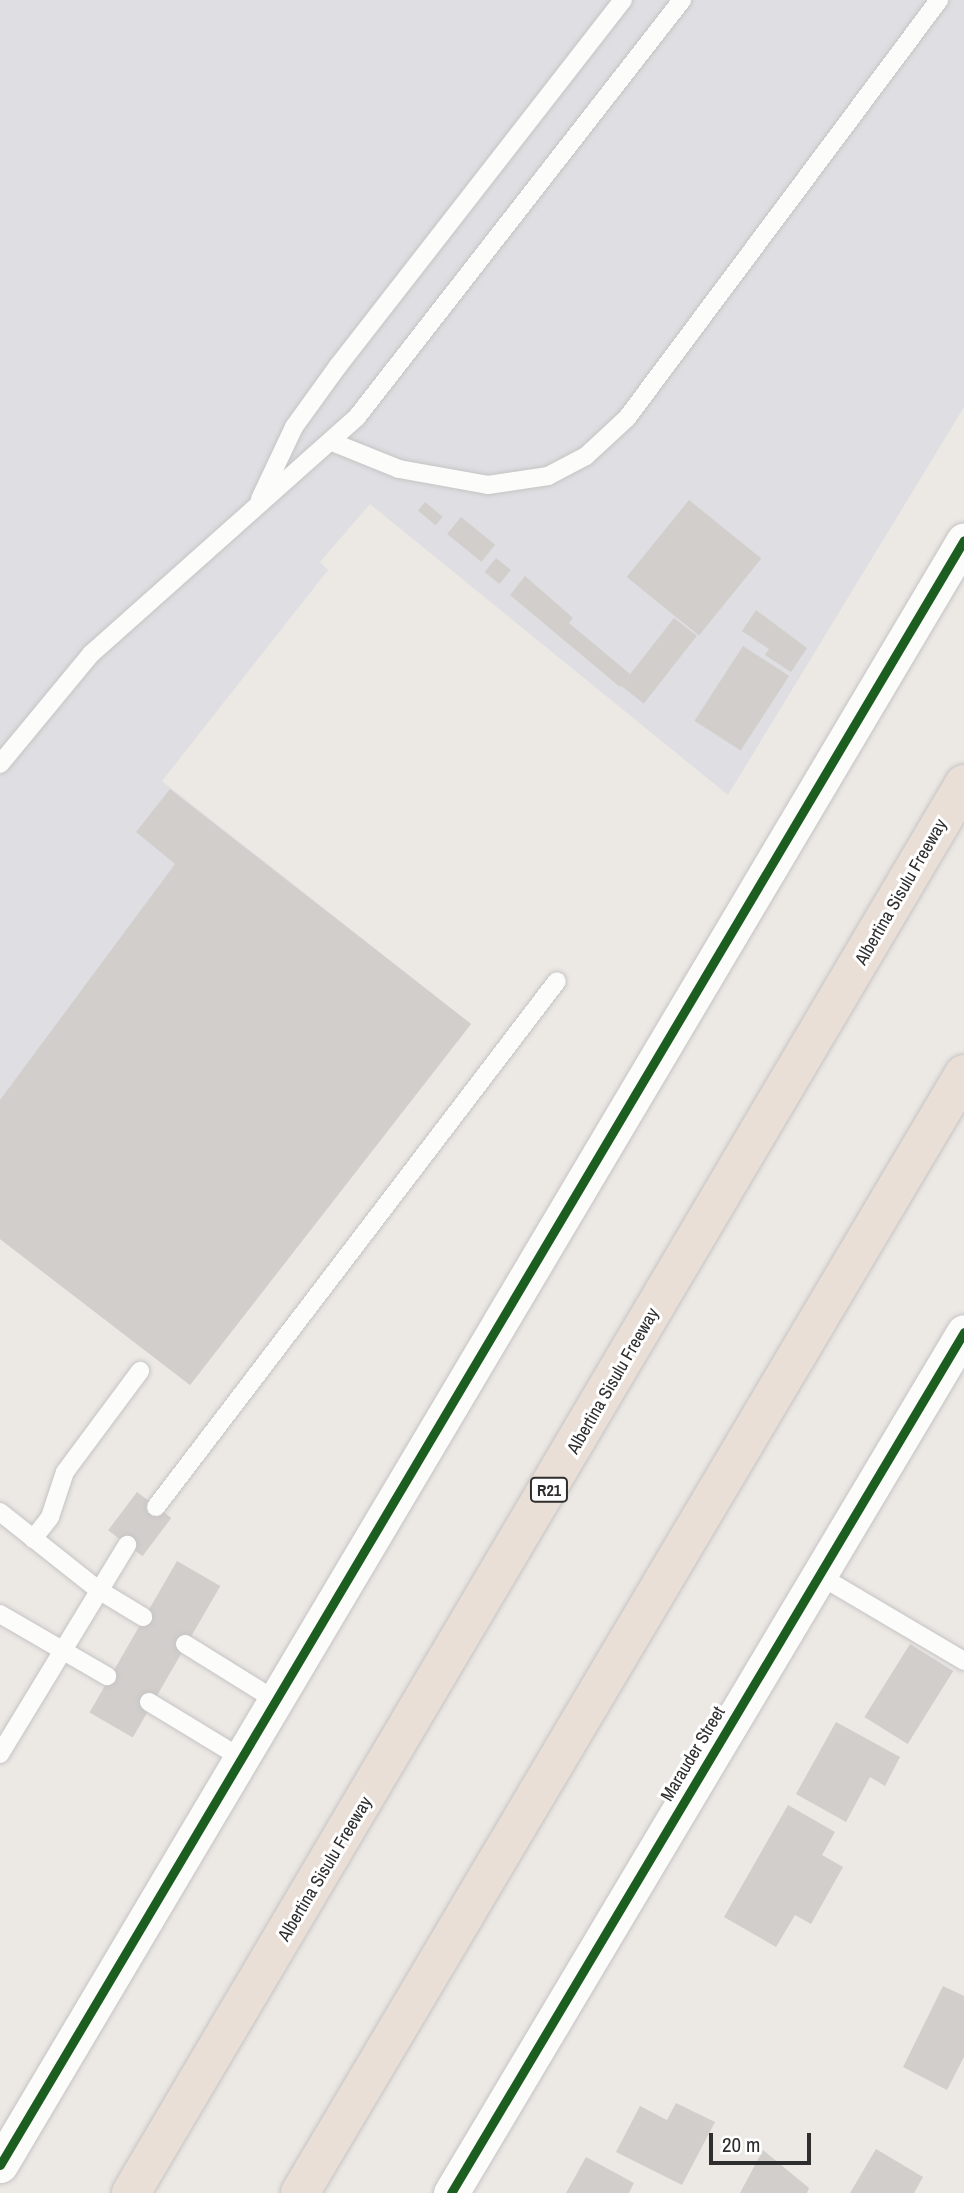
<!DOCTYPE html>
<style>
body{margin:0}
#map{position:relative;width:964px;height:2193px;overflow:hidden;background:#ece8e4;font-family:"Archivo Narrow",sans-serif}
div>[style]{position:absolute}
.airport>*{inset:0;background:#dfdee2}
.building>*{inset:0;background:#d1cecb;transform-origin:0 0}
.roads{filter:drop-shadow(0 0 2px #c5c4c5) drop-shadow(0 0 2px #c5c4c5)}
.lane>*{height:18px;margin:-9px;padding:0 9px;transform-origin:9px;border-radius:9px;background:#fcfcfb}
.street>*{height:35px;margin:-17.5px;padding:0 17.5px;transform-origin:17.5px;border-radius:17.5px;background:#fcfcfb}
.highway>*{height:38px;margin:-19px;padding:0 19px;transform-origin:19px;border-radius:19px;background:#eadfd6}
.cycleway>*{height:9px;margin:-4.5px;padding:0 4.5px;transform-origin:4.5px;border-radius:4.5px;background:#1b5e20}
span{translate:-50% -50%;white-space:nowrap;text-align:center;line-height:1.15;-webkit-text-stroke:6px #fff;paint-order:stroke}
.shield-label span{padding:2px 5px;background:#fff;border:2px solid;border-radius:5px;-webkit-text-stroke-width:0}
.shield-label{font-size:16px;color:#2e2e2e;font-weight:700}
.street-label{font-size:18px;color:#2e2e2e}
.scale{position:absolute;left:709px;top:2133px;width:102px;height:32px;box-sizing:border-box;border:4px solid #2e2e2e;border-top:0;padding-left:9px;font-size:21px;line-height:24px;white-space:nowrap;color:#2e2e2e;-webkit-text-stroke:5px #fff;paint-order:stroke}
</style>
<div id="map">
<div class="airport">
<div style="clip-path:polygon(0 0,964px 0,964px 407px,728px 795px,370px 504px,320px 562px,328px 570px,162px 781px,471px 1024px,190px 1385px,0 1239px)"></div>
</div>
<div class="building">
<div style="left:689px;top:500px;width:93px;height:99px;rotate:39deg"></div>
<div style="left:425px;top:502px;width:23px;height:11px;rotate:40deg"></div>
<div style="left:461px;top:517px;width:44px;height:22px;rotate:39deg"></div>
<div style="left:496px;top:558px;width:19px;height:18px;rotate:39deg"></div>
<div style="clip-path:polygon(525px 576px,573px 618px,569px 623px,630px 674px,620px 687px,510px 595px)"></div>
<div style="clip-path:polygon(756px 610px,807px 648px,791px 672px,765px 655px,769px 649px,742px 631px)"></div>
<div style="left:674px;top:618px;width:29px;height:86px;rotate:38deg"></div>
<div style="left:743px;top:646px;width:55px;height:89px;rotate:33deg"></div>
<div style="clip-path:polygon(170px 789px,471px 1024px,190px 1385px,0 1239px,0 1100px,175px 864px,136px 832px)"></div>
<div style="left:137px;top:1492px;width:43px;height:48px;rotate:37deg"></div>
<div style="left:177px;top:1561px;width:50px;height:175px;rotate:30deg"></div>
<div style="left:910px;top:1644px;width:51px;height:86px;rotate:32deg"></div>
<div style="clip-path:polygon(836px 1722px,900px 1757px,885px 1786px,870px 1777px,846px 1822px,796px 1794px)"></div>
<div style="clip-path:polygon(788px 1805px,835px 1832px,822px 1855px,843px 1867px,811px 1924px,795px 1915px,776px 1947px,724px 1917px)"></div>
<div style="clip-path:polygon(943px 1986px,964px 1996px,964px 2057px,947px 2090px,903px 2067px)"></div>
<div style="clip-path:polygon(676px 2103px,715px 2122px,682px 2185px,616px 2152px,640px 2106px,667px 2120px)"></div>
<div style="clip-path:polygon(876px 2149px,923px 2177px,914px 2193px,850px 2193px)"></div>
<div style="clip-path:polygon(763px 2150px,809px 2188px,807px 2193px,740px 2193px)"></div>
<div style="clip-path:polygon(586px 2157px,634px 2183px,629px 2193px,566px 2193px)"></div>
</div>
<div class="roads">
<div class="lane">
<div style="left:332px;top:442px;width:72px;rotate:21.9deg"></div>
<div style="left:399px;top:469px;width:90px;rotate:10.2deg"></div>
<div style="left:488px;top:485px;width:61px;rotate:-8.5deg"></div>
<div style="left:548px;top:476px;width:43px;rotate:-27.8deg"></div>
<div style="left:586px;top:456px;width:56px;rotate:-42.8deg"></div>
<div style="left:627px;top:418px;width:522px;rotate:-53.26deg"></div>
<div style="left:260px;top:499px;width:80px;rotate:-64.7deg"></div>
<div style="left:294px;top:427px;width:75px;rotate:-54.2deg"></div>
<div style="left:338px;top:366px;width:464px;rotate:-52.1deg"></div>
<div style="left:0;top:764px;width:143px;rotate:-50.4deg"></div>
<div style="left:91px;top:654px;width:356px;rotate:-41.7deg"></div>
<div style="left:357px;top:417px;width:529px;rotate:-52.07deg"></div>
<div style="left:156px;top:1507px;width:661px;rotate:-52.68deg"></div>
<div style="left:0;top:1512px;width:124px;rotate:38.4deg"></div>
<div style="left:97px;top:1589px;width:54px;rotate:31.3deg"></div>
<div style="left:33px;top:1539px;width:28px;rotate:-52deg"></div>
<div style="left:50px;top:1517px;width:47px;rotate:-71.6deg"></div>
<div style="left:65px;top:1472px;width:126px;rotate:-53.4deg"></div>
<div style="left:817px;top:1574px;width:171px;rotate:30.6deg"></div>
<div style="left:0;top:1614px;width:124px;rotate:30.1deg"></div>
<div style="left:185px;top:1644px;width:106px;rotate:31.9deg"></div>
<div style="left:149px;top:1702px;width:108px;rotate:31.3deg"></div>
<div style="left:0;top:1754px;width:245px;rotate:-58.7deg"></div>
</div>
<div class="street">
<div style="left:0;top:2165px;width:1889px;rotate:-59.32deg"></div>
<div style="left:451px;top:2193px;width:1002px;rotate:-59.21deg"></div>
</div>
<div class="highway">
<div style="left:131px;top:2193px;width:1637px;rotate:-59.41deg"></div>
<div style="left:300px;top:2193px;width:1301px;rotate:-59.32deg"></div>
</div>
</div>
<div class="cycleway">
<div style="left:0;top:2165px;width:1889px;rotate:-59.32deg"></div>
<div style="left:451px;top:2193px;width:1002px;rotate:-59.21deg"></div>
</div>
<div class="shield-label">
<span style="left:549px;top:1490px">R21</span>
</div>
<div class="street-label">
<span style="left:901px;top:892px;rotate:-60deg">Albertina Sisulu Freeway</span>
<span style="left:613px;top:1381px;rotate:-60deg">Albertina Sisulu Freeway</span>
<span style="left:693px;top:1754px;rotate:-59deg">Marauder Street</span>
<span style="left:325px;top:1869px;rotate:-59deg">Albertina Sisulu Freeway</span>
</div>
<div class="scale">20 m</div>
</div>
